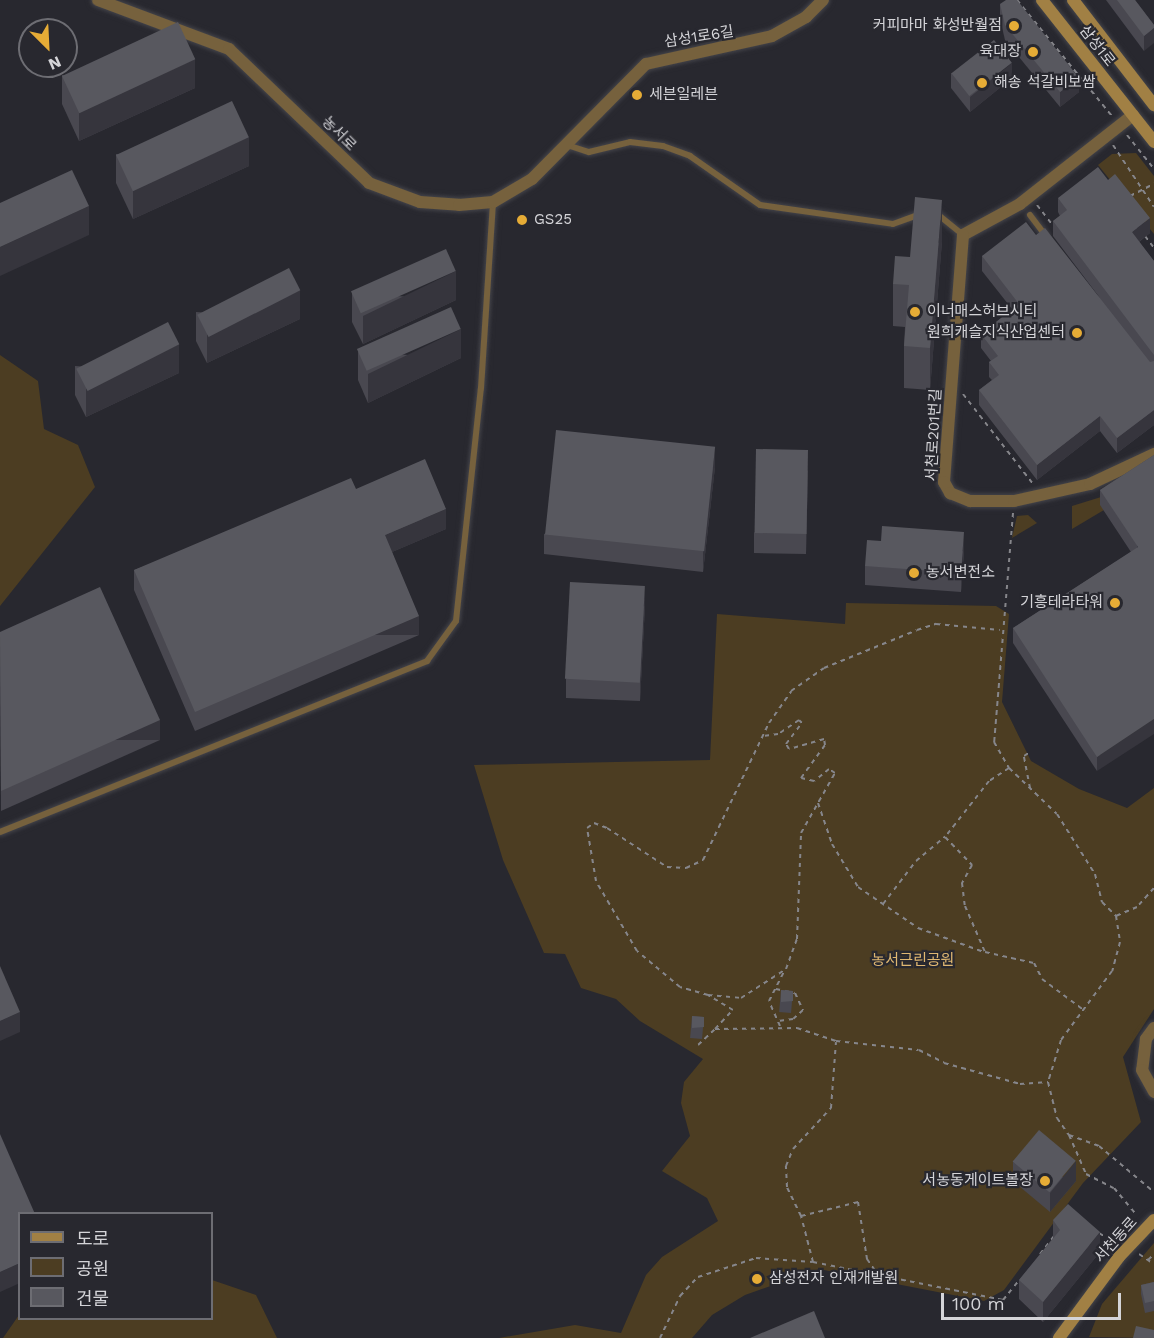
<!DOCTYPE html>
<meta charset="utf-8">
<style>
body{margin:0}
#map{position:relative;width:1154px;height:1338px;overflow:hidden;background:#28282f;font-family:"Work Sans","Noto Sans KR",sans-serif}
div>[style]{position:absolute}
.green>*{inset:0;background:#4c3d22}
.path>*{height:2px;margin-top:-1px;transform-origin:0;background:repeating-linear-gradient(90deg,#86868b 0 4.5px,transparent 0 9px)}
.roads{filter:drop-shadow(0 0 2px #44444a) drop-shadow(0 0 2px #44444a)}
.lane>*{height:6px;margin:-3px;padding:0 3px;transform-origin:3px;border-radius:3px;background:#76613d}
.street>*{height:12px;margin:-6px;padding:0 6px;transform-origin:6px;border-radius:6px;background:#76613d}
.secondary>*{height:12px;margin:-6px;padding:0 6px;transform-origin:6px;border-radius:6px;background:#a18044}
.wall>*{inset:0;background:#494850;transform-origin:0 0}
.shaded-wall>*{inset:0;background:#36353d;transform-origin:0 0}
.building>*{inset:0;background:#58585f;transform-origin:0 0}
.dots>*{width:16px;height:16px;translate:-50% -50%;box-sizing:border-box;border:3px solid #28282f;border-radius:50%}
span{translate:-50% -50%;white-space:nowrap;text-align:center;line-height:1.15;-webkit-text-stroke:4.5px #28282f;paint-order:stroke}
.poi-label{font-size:15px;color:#d4d4d8}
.right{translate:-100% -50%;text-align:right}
.left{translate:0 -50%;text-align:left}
.street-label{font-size:15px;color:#d4d4d8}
.park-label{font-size:15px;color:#dfb771}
.legend{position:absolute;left:18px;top:1212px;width:195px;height:108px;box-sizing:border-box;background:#28282f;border:2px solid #6d6d73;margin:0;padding:8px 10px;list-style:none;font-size:18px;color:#d4d4d8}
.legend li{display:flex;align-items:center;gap:12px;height:30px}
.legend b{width:30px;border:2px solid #6d6d73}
.north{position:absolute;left:18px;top:18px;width:60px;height:60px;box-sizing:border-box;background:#28282f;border:2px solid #6d6d73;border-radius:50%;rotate:156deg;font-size:16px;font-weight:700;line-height:24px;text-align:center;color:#d4d4d8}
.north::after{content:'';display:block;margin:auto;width:21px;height:27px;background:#e6ac36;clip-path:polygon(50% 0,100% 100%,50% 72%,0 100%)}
.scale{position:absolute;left:941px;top:1293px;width:180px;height:27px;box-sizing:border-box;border:3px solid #d4d4d8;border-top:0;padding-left:8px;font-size:18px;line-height:21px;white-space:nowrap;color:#d4d4d8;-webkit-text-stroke:4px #28282f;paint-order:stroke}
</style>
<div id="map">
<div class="green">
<div style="clip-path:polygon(1136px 153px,1154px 176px,1154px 234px,1098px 165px,1112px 154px)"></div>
<div style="clip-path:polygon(0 355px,38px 381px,44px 429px,78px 445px,95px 487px,0 606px)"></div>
<div style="clip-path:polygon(1114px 493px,1104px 510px,1072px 529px,1072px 506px)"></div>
<div style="clip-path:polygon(1017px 516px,1028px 515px,1037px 523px,1012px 538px)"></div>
<div style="clip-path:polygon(846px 603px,996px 606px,1009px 614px,1002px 702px,1031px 761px,1079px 789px,1127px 808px,1154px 788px,1154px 1009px,1123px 1057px,1141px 1122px,1083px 1183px,1004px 1290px,984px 1301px,819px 1269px,745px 1295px,712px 1315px,692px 1338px,499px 1338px,575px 1325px,621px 1333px,646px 1275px,662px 1257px,718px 1221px,707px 1198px,662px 1171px,690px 1136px,681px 1103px,684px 1082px,703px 1059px,640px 1021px,616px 999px,581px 988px,565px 954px,544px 953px,503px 860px,474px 765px,710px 760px,717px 614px,845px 624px)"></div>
<div style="clip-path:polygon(1154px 1243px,1154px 1338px,1089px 1337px,1102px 1304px)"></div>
<div style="clip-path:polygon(212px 1280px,256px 1295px,277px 1338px,3px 1338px,19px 1315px,212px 1318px)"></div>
</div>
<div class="path">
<div style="left:1017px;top:0;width:150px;rotate:50.7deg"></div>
<div style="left:1127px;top:135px;width:43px;rotate:51.5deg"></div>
<div style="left:1113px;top:145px;width:74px;rotate:56.5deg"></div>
<div style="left:1130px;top:196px;width:27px;rotate:-27deg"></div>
<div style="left:1037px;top:205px;width:28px;rotate:52deg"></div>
<div style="left:1145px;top:236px;width:15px;rotate:53deg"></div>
<div style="left:963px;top:394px;width:114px;rotate:52.1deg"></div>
<div style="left:1013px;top:513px;width:230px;rotate:94.7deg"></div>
<div style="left:994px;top:742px;width:30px;rotate:60deg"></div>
<div style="left:1009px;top:768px;width:66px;rotate:43.8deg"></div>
<div style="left:1057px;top:814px;width:71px;rotate:57.7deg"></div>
<div style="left:1095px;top:874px;width:29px;rotate:76deg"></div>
<div style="left:1102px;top:902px;width:20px;rotate:45deg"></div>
<div style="left:1009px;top:768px;width:24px;rotate:147deg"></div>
<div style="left:989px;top:781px;width:71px;rotate:128.2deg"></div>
<div style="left:945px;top:837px;width:39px;rotate:46deg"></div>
<div style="left:972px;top:865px;width:21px;rotate:119deg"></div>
<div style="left:962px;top:883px;width:23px;rotate:83deg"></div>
<div style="left:965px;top:906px;width:50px;rotate:66.5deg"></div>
<div style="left:985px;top:952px;width:50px;rotate:12.7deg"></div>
<div style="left:1034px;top:963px;width:18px;rotate:63deg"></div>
<div style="left:1042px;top:979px;width:54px;rotate:36.7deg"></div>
<div style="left:1030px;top:788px;width:33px;rotate:-101deg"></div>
<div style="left:1024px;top:756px;width:7px;rotate:-34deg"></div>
<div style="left:818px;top:803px;width:43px;rotate:71.1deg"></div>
<div style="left:832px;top:844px;width:50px;rotate:58.8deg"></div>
<div style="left:858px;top:887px;width:73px;rotate:34.3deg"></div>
<div style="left:918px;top:928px;width:70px;rotate:20deg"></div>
<div style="left:1154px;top:888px;width:25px;rotate:132deg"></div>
<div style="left:1137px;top:907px;width:23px;rotate:157deg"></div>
<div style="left:1116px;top:916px;width:26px;rotate:81deg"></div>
<div style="left:1120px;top:942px;width:30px;rotate:105deg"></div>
<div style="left:1112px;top:971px;width:86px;rotate:126.5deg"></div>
<div style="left:1061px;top:1040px;width:44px;rotate:107.2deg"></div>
<div style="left:1048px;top:1082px;width:37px;rotate:76deg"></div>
<div style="left:1057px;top:1118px;width:21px;rotate:55deg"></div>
<div style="left:1069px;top:1135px;width:32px;rotate:20deg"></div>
<div style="left:1099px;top:1146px;width:72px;rotate:39.9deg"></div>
<div style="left:883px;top:904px;width:54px;rotate:-52.5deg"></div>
<div style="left:916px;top:861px;width:38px;rotate:-40deg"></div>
<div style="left:776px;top:989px;width:19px;rotate:12deg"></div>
<div style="left:795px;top:993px;width:19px;rotate:65deg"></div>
<div style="left:803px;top:1010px;width:13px;rotate:138deg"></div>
<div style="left:793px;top:1019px;width:15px;rotate:172deg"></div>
<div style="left:708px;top:995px;width:33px;rotate:5deg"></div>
<div style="left:741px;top:998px;width:54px;rotate:-32.8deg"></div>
<div style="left:786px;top:969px;width:32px;rotate:-70deg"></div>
<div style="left:797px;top:939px;width:106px;rotate:-87.8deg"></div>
<div style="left:801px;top:833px;width:69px;rotate:-60.5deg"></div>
<div style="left:835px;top:773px;width:7px;rotate:-146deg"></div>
<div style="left:829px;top:769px;width:19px;rotate:141deg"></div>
<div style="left:814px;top:781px;width:13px;rotate:-167deg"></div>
<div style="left:801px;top:778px;width:41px;rotate:-54deg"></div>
<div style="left:825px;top:745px;width:6px;rotate:-99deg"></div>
<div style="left:824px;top:739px;width:36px;rotate:164deg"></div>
<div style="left:789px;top:749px;width:6px;rotate:-121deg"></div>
<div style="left:786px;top:744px;width:26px;rotate:-53deg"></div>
<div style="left:802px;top:723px;width:4px;rotate:-135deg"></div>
<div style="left:799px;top:720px;width:25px;rotate:146deg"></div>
<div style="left:778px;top:734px;width:15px;rotate:172deg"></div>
<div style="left:780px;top:1026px;width:27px;rotate:-114deg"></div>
<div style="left:769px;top:1001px;width:33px;rotate:-63deg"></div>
<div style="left:715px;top:1029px;width:26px;rotate:-47deg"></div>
<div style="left:733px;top:1010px;width:29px;rotate:-149deg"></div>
<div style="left:708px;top:995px;width:29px;rotate:-164deg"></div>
<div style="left:680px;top:987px;width:56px;rotate:-140.1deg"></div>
<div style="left:637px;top:951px;width:81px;rotate:-120.4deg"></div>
<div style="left:596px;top:881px;width:54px;rotate:-99.6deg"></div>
<div style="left:587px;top:828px;width:9px;rotate:-36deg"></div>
<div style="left:594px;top:823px;width:14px;rotate:21deg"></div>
<div style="left:607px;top:828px;width:72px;rotate:33deg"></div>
<div style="left:667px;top:867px;width:19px;rotate:3deg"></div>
<div style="left:686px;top:868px;width:19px;rotate:-25deg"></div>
<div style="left:703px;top:860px;width:152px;rotate:-64.3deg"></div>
<div style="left:769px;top:723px;width:39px;rotate:-55deg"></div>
<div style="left:791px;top:691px;width:40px;rotate:-34.9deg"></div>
<div style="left:824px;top:668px;width:100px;rotate:-22.2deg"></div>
<div style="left:917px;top:630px;width:20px;rotate:-18deg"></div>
<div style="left:936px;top:624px;width:64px;rotate:5.4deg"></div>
<div style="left:698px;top:1045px;width:23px;rotate:-43deg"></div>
<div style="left:715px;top:1029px;width:82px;rotate:-0.7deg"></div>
<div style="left:797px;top:1028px;width:41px;rotate:18.4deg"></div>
<div style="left:836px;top:1041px;width:83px;rotate:6.2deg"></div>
<div style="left:919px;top:1050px;width:28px;rotate:27deg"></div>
<div style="left:944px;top:1063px;width:79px;rotate:15.4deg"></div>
<div style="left:1020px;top:1084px;width:28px;rotate:-4deg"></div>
<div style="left:1069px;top:1135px;width:43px;rotate:66.4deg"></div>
<div style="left:1086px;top:1174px;width:31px;rotate:27deg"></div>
<div style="left:1114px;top:1188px;width:35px;rotate:50deg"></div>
<div style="left:801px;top:1216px;width:32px;rotate:-116deg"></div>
<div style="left:787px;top:1187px;width:21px;rotate:-93deg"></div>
<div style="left:786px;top:1166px;width:18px;rotate:-68deg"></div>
<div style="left:793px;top:1149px;width:56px;rotate:-47.2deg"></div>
<div style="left:831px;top:1108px;width:66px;rotate:-85.7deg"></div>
<div style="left:1099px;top:1233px;width:19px;rotate:32deg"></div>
<div style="left:1040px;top:1254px;width:24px;rotate:-52deg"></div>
<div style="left:1139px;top:1254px;width:18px;rotate:34deg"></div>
<div style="left:1148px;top:1260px;width:8px;rotate:-45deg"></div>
<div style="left:813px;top:1262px;width:48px;rotate:-104.6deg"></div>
<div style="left:801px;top:1216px;width:59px;rotate:-13.8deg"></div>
<div style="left:858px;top:1202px;width:58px;rotate:81deg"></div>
<div style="left:867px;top:1259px;width:19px;rotate:55deg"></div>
<div style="left:660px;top:1338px;width:47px;rotate:-64.5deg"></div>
<div style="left:680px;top:1296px;width:26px;rotate:-47deg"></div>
<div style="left:698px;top:1277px;width:61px;rotate:-18.1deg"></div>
<div style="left:756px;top:1258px;width:57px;rotate:4deg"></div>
<div style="left:813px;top:1262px;width:194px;rotate:11.3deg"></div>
<div style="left:1003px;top:1300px;width:26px;rotate:-51deg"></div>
</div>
<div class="roads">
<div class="lane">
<div style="left:567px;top:145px;width:23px;rotate:18deg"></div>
<div style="left:589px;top:152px;width:42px;rotate:-13.7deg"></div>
<div style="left:630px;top:142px;width:33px;rotate:7deg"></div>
<div style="left:663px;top:146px;width:29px;rotate:20deg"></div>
<div style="left:690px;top:156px;width:85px;rotate:35deg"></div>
<div style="left:760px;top:205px;width:134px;rotate:8.1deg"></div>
<div style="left:893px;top:224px;width:29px;rotate:-20deg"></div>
<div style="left:936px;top:213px;width:35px;rotate:39deg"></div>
<div style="left:1030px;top:215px;width:26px;rotate:53deg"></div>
<div style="left:0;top:832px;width:460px;rotate:-21.8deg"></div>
<div style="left:427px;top:661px;width:49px;rotate:-54.1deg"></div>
<div style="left:456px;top:621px;width:234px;rotate:-83.9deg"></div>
<div style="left:481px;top:388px;width:186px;rotate:-86.3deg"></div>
</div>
<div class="street">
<div style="left:98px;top:0;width:140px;rotate:20.5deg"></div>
<div style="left:229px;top:49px;width:194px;rotate:43.7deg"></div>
<div style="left:369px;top:183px;width:54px;rotate:20.4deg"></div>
<div style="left:420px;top:202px;width:39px;rotate:4deg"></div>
<div style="left:459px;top:205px;width:34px;rotate:-5deg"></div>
<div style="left:493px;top:202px;width:45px;rotate:-30.5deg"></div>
<div style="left:532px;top:179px;width:162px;rotate:-45.3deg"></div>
<div style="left:646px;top:64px;width:129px;rotate:-12.5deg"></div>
<div style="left:772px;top:36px;width:39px;rotate:-29deg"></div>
<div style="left:806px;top:17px;width:24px;rotate:-45deg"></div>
<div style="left:1133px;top:115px;width:144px;rotate:141.8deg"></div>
<div style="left:1020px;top:204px;width:65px;rotate:151.5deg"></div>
<div style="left:963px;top:235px;width:248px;rotate:94.4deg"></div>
<div style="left:944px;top:482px;width:13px;rotate:61deg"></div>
<div style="left:950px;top:493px;width:22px;rotate:22deg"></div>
<div style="left:970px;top:501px;width:44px"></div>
<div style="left:1014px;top:501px;width:78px;rotate:-12.6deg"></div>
<div style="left:1090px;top:484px;width:71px;rotate:-25.1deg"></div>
<div style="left:1154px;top:1028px;width:14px;rotate:126deg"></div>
<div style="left:1146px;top:1039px;width:31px;rotate:97deg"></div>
<div style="left:1142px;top:1070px;width:25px;rotate:61deg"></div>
</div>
<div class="secondary">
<div style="left:1042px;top:0;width:181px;rotate:51.7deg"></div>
<div style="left:1073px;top:0;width:133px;rotate:52.4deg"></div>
<div style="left:1059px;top:1338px;width:101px;rotate:-53.5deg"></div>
<div style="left:1119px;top:1257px;width:51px;rotate:-46.6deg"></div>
</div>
</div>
<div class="wall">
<div style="clip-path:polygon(1106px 0,1135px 0,1154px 25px,1144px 51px)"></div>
<div style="clip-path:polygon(1000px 4px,1079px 92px,1060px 107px,1005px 40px,1000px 19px)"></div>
<div style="clip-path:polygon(951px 73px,1012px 78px,970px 112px,951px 88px)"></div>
<div style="clip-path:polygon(62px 75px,195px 88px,79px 141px,62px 104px)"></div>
<div style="clip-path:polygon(116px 154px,249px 166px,133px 219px,116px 183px)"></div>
<div style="clip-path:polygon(1058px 198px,1150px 233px,1139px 242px,1154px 261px,1154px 425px,1117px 453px,1100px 431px,1037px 480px,979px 405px,979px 390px,992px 380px,989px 377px,989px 362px,991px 361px,981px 348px,981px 334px,1012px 309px,982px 271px,982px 256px,1036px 235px,1100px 298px,1053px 236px,1053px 221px,1060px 216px,1058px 212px)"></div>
<div style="clip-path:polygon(942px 241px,930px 390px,904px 388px,904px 346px,905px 327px,893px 326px,893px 284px,910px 257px)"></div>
<div style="clip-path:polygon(352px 293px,456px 300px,363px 344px,352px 322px)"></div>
<div style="clip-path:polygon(196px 312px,300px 319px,207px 363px,196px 341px)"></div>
<div style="clip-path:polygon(358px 352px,461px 358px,368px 403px,358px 380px)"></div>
<div style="clip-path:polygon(75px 366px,179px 373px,86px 417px,75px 395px)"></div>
<div style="clip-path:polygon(1154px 455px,1097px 771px,1013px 643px,1013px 628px,1131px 552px,1100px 505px,1100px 490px)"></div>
<div style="clip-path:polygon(715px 467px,703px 572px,544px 554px,544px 534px)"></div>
<div style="clip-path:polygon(808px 470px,806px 554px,754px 553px,754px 533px)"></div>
<div style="clip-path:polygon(356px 489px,446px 529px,392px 552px,419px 635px,195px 731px,134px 590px,134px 570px)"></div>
<div style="clip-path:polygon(964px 551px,961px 592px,865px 585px,865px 566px)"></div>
<div style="clip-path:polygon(645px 605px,640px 701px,566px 698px,566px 679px)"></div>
<div style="clip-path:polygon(0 632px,160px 740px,1px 811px)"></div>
<div style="left:781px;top:990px;width:12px;height:22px;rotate:5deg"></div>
<div style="left:692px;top:1016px;width:12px;height:22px;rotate:5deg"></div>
<div style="clip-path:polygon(1013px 1162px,1076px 1181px,1050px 1212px,1013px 1181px)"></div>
<div style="clip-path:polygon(1053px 1220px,1100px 1252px,1043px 1322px,1019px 1299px,1019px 1280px,1053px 1238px)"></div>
<div style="clip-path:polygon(1154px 1282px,1154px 1311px,1145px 1313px,1141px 1294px,1141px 1285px)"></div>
</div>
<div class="shaded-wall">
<div style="clip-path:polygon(1154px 28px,1154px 43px,1144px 51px,1144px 36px)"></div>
<div style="clip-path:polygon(195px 59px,195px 88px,79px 141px,79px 112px)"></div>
<div style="clip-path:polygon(1012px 63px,1012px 78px,970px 112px,970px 97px)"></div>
<div style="clip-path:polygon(1079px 78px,1079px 92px,1060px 107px,1060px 92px)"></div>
<div style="clip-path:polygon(249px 137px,249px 166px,133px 219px,133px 190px)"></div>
<div style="clip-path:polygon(942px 200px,942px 241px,930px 390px,930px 348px)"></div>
<div style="clip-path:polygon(89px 206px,89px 235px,0 276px,0 247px)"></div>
<div style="clip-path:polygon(1150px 218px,1150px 233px,1132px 247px,1132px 232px)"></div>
<div style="clip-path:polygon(456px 271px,456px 300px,363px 344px,363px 316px)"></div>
<div style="clip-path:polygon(300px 290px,300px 319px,207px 363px,207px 335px)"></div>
<div style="clip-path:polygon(461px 329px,461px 358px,368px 403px,368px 374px)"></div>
<div style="clip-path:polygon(179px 344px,179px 373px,86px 417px,86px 389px)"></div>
<div style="clip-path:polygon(1154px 410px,1154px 425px,1117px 453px,1117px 438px)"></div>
<div style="clip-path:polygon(1100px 416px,1100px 431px,1037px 480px,1037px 465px)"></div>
<div style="clip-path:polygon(715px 448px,715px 467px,703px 572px,703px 552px)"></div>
<div style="clip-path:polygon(808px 450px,808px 470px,806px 554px,806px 534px)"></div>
<div style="clip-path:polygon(446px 509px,446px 529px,385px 555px,385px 535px)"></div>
<div style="clip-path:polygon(964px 532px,964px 551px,961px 592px,961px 573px)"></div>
<div style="clip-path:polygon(645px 586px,645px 605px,640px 701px,640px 682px)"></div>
<div style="left:419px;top:616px;width:19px;height:244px;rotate:90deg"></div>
<div style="clip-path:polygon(1154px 719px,1154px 734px,1097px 771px,1097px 757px)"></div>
<div style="left:160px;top:720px;width:20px;height:174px;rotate:90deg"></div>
<div style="clip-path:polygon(20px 1012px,20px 1032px,0 1041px,0 1021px)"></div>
<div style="clip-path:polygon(1076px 1161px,1076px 1181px,1050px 1212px,1050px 1193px)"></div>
<div style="clip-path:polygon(1100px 1232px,1100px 1252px,1043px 1322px,1043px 1302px)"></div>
<div style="clip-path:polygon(20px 1263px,20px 1283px,0 1292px,0 1272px)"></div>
</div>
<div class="building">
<div style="clip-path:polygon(1006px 0,1017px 0,1079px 78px,1060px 92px,1005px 25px,1000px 4px)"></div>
<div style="clip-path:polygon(1117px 0,1135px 0,1154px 25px,1154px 28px,1144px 36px)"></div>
<div style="left:178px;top:22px;width:41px;height:128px;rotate:65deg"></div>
<div style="left:994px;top:40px;width:29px;height:54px;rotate:52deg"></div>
<div style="left:232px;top:101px;width:40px;height:128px;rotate:65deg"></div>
<div style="clip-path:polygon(1098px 167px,1108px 180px,1115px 174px,1150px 218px,1132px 232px,1154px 261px,1154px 355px,1053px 221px,1067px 210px,1058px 198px)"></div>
<div style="clip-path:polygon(72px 170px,89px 206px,0 247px,0 203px)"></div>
<div style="clip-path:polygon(915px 197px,942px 200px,930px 348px,904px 346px,909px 285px,893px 284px,895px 256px,910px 257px)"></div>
<div style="clip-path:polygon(1026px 222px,1036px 235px,1045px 228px,1150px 362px,1154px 361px,1154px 410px,1117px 438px,1100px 416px,1037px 465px,979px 390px,999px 375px,989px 362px,998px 356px,981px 334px,1019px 304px,982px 256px)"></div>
<div style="left:446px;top:249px;width:24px;height:104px;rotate:66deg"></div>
<div style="left:289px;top:268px;width:25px;height:103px;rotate:63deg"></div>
<div style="left:451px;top:307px;width:24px;height:103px;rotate:66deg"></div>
<div style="left:168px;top:322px;width:25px;height:103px;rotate:63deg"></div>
<div style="left:556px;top:430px;width:160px;height:105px;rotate:6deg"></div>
<div style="left:756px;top:449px;width:52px;height:84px;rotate:1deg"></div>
<div style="clip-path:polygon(1154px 455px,1154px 719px,1097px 757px,1013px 628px,1138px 547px,1100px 490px)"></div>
<div style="clip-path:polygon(425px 459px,446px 509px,385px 535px,419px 616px,195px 712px,134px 570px,351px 478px,356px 489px)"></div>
<div style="clip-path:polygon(882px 526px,964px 532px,961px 573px,865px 566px,867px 540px,881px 541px)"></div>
<div style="left:570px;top:582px;width:75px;height:97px;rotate:3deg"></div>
<div style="clip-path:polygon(100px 587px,160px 720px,1px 791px,0 632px)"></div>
<div style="clip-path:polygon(0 966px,20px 1012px,0 1021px)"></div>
<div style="clip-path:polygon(781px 990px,793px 991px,793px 1001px,781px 1002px)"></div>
<div style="clip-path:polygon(692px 1016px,704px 1017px,704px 1027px,692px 1028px)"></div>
<div style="left:1039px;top:1130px;width:48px;height:41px;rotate:40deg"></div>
<div style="clip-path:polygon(0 1134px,35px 1214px,20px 1214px,20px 1263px,0 1272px)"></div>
<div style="clip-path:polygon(1068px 1204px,1100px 1232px,1043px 1302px,1019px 1280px,1060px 1230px,1053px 1220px)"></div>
<div style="clip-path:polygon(1154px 1282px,1154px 1301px,1145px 1303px,1141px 1285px)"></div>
<div style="clip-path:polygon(814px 1311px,825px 1338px,750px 1338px)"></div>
<div style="clip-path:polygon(1136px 1326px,1154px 1330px,1154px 1338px,1133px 1338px)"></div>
</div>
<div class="dots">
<div style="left:1014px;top:26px;background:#e6ac36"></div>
<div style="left:1033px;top:52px;background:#e6ac36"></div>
<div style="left:982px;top:83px;background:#e6ac36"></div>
<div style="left:637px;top:95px;background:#e6ac36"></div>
<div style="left:522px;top:220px;background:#e6ac36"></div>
<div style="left:915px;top:312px;background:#e6ac36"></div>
<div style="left:1077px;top:333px;background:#e6ac36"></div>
<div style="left:914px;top:573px;background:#e6ac36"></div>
<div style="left:1115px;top:603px;background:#e6ac36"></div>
<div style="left:1045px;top:1181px;background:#e6ac36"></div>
<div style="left:757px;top:1279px;background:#e6ac36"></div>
</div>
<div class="poi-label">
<span class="right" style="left:1002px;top:26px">커피마마 화성반월점</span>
<span class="right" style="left:1021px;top:52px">육대장</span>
<span class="left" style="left:994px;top:83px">해송 석갈비보쌈</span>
<span class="left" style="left:649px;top:95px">세븐일레븐</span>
<span class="left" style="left:534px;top:220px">GS25</span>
<span class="left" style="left:927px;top:312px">이너매스허브시티</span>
<span class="right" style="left:1065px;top:333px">원희캐슬지식산업센터</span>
<span class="left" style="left:926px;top:573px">농서변전소</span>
<span class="right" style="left:1103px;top:603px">기흥테라타워</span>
<span class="right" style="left:1033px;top:1181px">서농동게이트볼장</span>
<span class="left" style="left:769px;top:1279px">삼성전자 인재개발원</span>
</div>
<div class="street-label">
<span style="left:699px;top:37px;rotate:-9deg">삼성1로6길</span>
<span style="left:1097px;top:46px;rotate:52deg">삼성1로</span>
<span style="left:339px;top:134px;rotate:45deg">농서로</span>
<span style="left:934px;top:435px;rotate:-87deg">서천로201번길</span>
<span style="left:1116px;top:1240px;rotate:-48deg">서천동로</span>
</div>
<div class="park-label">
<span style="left:913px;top:961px">농서근린공원</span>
</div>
<ul class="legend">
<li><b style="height:8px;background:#a18044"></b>도로</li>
<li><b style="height:16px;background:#4c3d22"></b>공원</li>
<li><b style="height:16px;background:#58585f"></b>건물</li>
</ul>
<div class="north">N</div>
<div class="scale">100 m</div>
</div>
